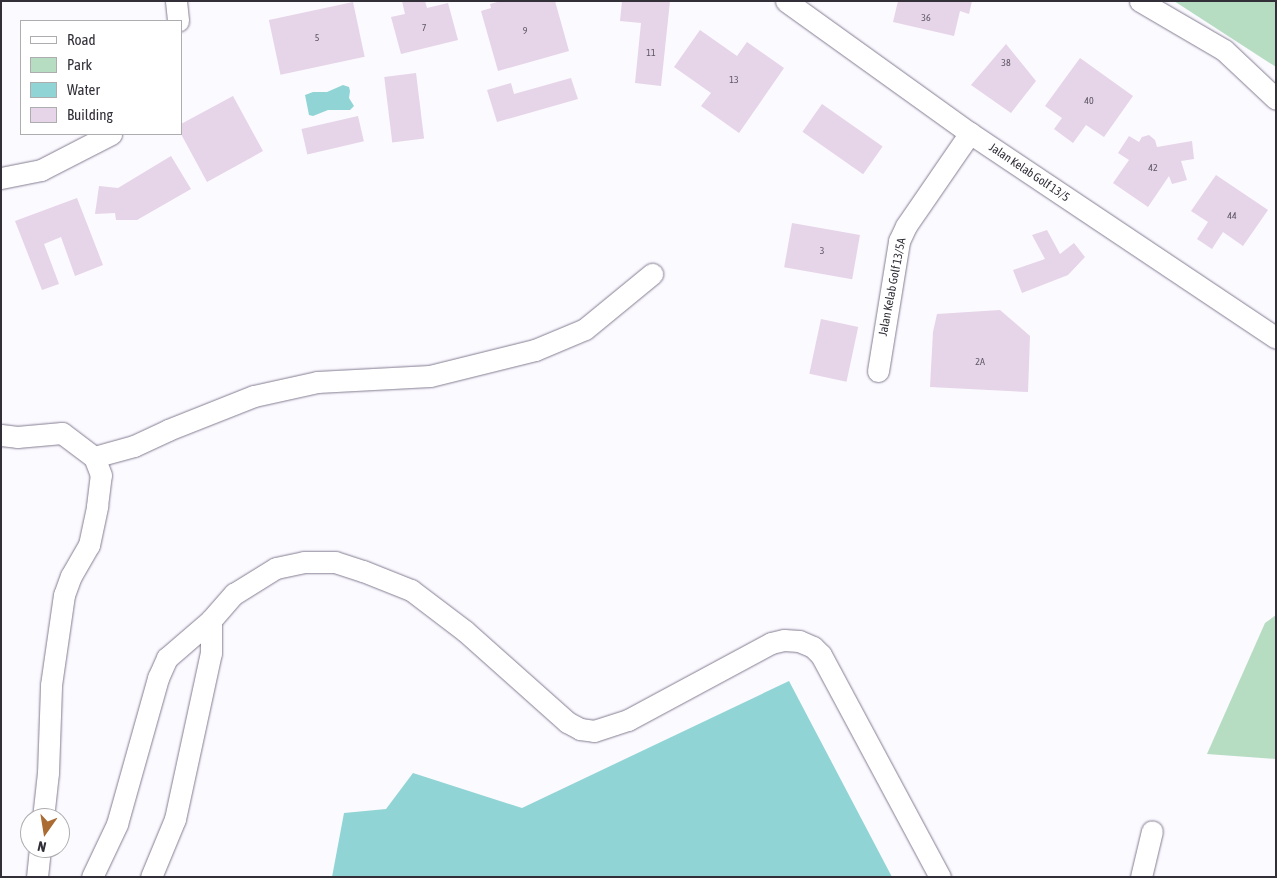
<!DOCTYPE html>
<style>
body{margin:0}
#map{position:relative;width:1277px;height:878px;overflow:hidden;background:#fbfaff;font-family:"Asap Condensed",sans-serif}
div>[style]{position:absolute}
.green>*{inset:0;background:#b6dcc2}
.water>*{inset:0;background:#91d4d6}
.building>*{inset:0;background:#e6d4e8;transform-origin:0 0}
.roads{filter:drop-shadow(0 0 1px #847c91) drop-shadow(0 0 1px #847c91)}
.minor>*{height:21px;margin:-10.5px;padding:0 10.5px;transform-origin:10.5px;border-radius:10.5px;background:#fff}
span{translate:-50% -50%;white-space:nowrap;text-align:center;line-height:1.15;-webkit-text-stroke:5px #fff;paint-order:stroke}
.number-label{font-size:10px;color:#5f5864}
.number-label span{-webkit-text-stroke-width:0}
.street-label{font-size:12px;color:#322f38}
.frame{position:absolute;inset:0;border:2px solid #322f38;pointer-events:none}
.legend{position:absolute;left:20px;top:20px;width:162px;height:115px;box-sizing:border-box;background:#fff;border:1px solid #adacaf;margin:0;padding:6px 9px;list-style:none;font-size:15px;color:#322f38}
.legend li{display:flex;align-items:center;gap:10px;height:25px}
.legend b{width:25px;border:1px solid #adacaf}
.north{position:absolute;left:20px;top:808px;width:50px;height:50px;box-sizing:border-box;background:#fff;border:1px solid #adacaf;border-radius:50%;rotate:193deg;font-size:14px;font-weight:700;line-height:20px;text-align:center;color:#322f38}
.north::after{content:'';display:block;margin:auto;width:18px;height:22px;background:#ab6c33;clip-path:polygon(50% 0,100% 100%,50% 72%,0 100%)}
</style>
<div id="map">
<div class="green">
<div style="clip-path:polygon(1174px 1px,1276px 1px,1276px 67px)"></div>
<div style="clip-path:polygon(1276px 615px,1276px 759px,1207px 754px,1265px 623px)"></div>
</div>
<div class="water">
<div style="clip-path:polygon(343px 85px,349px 87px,350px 91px,349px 98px,354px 106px,350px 110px,328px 110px,313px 116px,309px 115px,305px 95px,313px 92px,327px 92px)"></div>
<div style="clip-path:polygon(789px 681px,892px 877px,332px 877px,344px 813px,386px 809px,413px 773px,522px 808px)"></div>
</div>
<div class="building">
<div style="clip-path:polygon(402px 1px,425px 1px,427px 8px,448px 3px,458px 40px,401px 54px,391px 17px,405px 14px)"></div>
<div style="clip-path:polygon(501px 1px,555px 1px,569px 51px,498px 71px,481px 11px,491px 8px,490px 4px)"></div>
<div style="clip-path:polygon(622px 1px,670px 1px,661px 86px,635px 83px,641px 23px,620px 21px)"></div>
<div style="clip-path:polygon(898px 1px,972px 1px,969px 14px,960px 11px,954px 36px,893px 22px)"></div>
<div style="left:353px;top:2px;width:56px;height:86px;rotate:78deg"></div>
<div style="clip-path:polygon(700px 30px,737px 56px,747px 42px,784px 68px,739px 133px,701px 106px,711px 93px,674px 67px)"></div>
<div style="clip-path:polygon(1006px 44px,1036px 81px,1011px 113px,971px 85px)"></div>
<div style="clip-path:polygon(1080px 58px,1133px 96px,1104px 137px,1086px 125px,1073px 143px,1054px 129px,1062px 118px,1045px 106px)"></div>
<div style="left:416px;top:73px;width:66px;height:32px;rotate:83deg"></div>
<div style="clip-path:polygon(571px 78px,578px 99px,497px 122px,487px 90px,511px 83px,514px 94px)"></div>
<div style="clip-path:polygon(233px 96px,263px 151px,207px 182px,181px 134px,181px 124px)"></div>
<div style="left:822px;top:104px;width:74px;height:34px;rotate:35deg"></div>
<div style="left:358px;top:116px;width:26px;height:58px;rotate:77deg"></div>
<div style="clip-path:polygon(1149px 135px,1155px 140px,1157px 147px,1192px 141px,1194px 159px,1181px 161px,1187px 180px,1172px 184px,1169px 176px,1148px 207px,1113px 183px,1129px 160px,1118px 153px,1129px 136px,1139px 142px,1142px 137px)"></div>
<div style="clip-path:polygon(171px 156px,191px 189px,137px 220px,116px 220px,115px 213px,95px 214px,99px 186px,118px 188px)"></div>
<div style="clip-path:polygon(1216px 175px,1268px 210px,1243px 246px,1223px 232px,1212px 249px,1197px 239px,1208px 222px,1191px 211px)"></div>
<div style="clip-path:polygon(77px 198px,103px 265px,75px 276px,61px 237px,44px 244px,59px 284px,42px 290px,15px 221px)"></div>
<div style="left:792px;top:223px;width:69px;height:45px;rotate:10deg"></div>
<div style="clip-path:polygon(1047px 230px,1060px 254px,1074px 243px,1085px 257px,1068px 275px,1022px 293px,1013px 270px,1045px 259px,1032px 235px)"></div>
<div style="clip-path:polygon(1000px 310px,1030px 336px,1028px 392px,930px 387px,933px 332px,937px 314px)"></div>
<div style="left:821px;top:319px;width:38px;height:56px;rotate:12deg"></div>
</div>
<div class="roads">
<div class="minor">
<div style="left:176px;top:1px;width:20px;rotate:84deg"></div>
<div style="left:786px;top:1px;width:226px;rotate:35.7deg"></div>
<div style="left:970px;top:133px;width:368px;rotate:33.8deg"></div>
<div style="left:1140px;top:1px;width:97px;rotate:30.3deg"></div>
<div style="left:1224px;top:50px;width:71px;rotate:43.3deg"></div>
<div style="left:1px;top:178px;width:41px;rotate:-11.3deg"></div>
<div style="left:41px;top:170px;width:79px;rotate:-27.2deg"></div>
<div style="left:878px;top:371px;width:132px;rotate:-80.8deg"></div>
<div style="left:899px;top:241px;width:17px;rotate:-65deg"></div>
<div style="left:906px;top:226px;width:113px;rotate:-55.5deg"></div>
<div style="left:1px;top:435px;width:16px;rotate:7deg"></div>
<div style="left:17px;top:437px;width:45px;rotate:-5.1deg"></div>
<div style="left:62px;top:433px;width:40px;rotate:37deg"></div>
<div style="left:43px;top:818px;width:45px;rotate:-83.7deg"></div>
<div style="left:48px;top:773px;width:88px;rotate:-88deg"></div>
<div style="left:51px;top:685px;width:91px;rotate:-81.8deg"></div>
<div style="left:64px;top:595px;width:20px;rotate:-70deg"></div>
<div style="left:71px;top:576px;width:36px;rotate:-60deg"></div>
<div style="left:89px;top:545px;width:40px;rotate:-78deg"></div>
<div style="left:97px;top:506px;width:31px;rotate:-83deg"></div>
<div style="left:101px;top:475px;width:19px;rotate:-111deg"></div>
<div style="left:94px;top:457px;width:41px;rotate:-15.4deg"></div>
<div style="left:134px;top:446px;width:38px;rotate:-25deg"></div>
<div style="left:168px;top:430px;width:92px;rotate:-21.6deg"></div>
<div style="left:254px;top:396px;width:65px;rotate:-12.5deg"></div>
<div style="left:317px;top:382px;width:113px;rotate:-3deg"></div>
<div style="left:430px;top:376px;width:108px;rotate:-13.9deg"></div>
<div style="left:535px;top:350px;width:54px;rotate:-22.8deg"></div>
<div style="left:585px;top:329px;width:87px;rotate:-39.4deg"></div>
<div style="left:37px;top:877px;width:29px;rotate:-84deg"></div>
<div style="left:92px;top:877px;width:59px;rotate:-64.7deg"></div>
<div style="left:117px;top:824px;width:152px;rotate:-74.3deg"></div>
<div style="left:158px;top:678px;width:22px;rotate:-66deg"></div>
<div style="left:167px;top:658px;width:58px;rotate:-40.8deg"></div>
<div style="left:151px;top:877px;width:63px;rotate:-67.5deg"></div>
<div style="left:175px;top:819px;width:170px;rotate:-77.8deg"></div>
<div style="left:211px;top:653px;width:33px;rotate:-90deg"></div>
<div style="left:211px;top:620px;width:35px;rotate:-49deg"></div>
<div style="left:234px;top:594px;width:49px;rotate:-31.8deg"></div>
<div style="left:276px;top:568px;width:29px;rotate:-12deg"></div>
<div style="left:304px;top:562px;width:31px"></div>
<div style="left:335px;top:562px;width:29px;rotate:18deg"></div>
<div style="left:363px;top:571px;width:52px;rotate:21.6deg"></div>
<div style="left:411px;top:590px;width:68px;rotate:37.2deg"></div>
<div style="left:465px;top:631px;width:137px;rotate:41.7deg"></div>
<div style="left:567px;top:722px;width:15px;rotate:28deg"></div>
<div style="left:580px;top:729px;width:14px;rotate:8deg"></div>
<div style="left:594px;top:731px;width:36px;rotate:-18deg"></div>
<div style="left:628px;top:720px;width:162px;rotate:-28.3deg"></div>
<div style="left:771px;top:643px;width:13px;rotate:-13deg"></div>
<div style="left:784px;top:640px;width:15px;rotate:4deg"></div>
<div style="left:799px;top:641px;width:15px;rotate:23deg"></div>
<div style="left:813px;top:647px;width:11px;rotate:45deg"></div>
<div style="left:821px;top:655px;width:252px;rotate:61.8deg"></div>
<div style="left:1141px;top:877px;width:47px;rotate:-76.6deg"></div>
</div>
</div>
<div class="number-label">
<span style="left:926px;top:18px">36</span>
<span style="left:424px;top:28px">7</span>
<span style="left:525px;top:31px">9</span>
<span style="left:317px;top:38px">5</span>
<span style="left:651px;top:53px">11</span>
<span style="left:1006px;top:63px">38</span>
<span style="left:734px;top:80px">13</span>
<span style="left:1089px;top:101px">40</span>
<span style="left:1153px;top:168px">42</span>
<span style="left:1232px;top:216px">44</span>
<span style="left:822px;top:251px">3</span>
<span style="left:980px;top:362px">2A</span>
</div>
<div class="street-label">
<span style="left:1029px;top:173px;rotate:34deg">Jalan Kelab Golf 13/5</span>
<span style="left:893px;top:287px;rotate:-79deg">Jalan Kelab Golf 13/5A</span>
</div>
<div class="frame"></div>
<ul class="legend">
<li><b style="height:6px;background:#fff"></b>Road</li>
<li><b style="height:14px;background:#b6dcc2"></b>Park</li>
<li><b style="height:14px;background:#91d4d6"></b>Water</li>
<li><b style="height:14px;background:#e6d4e8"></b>Building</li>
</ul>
<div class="north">N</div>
</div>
